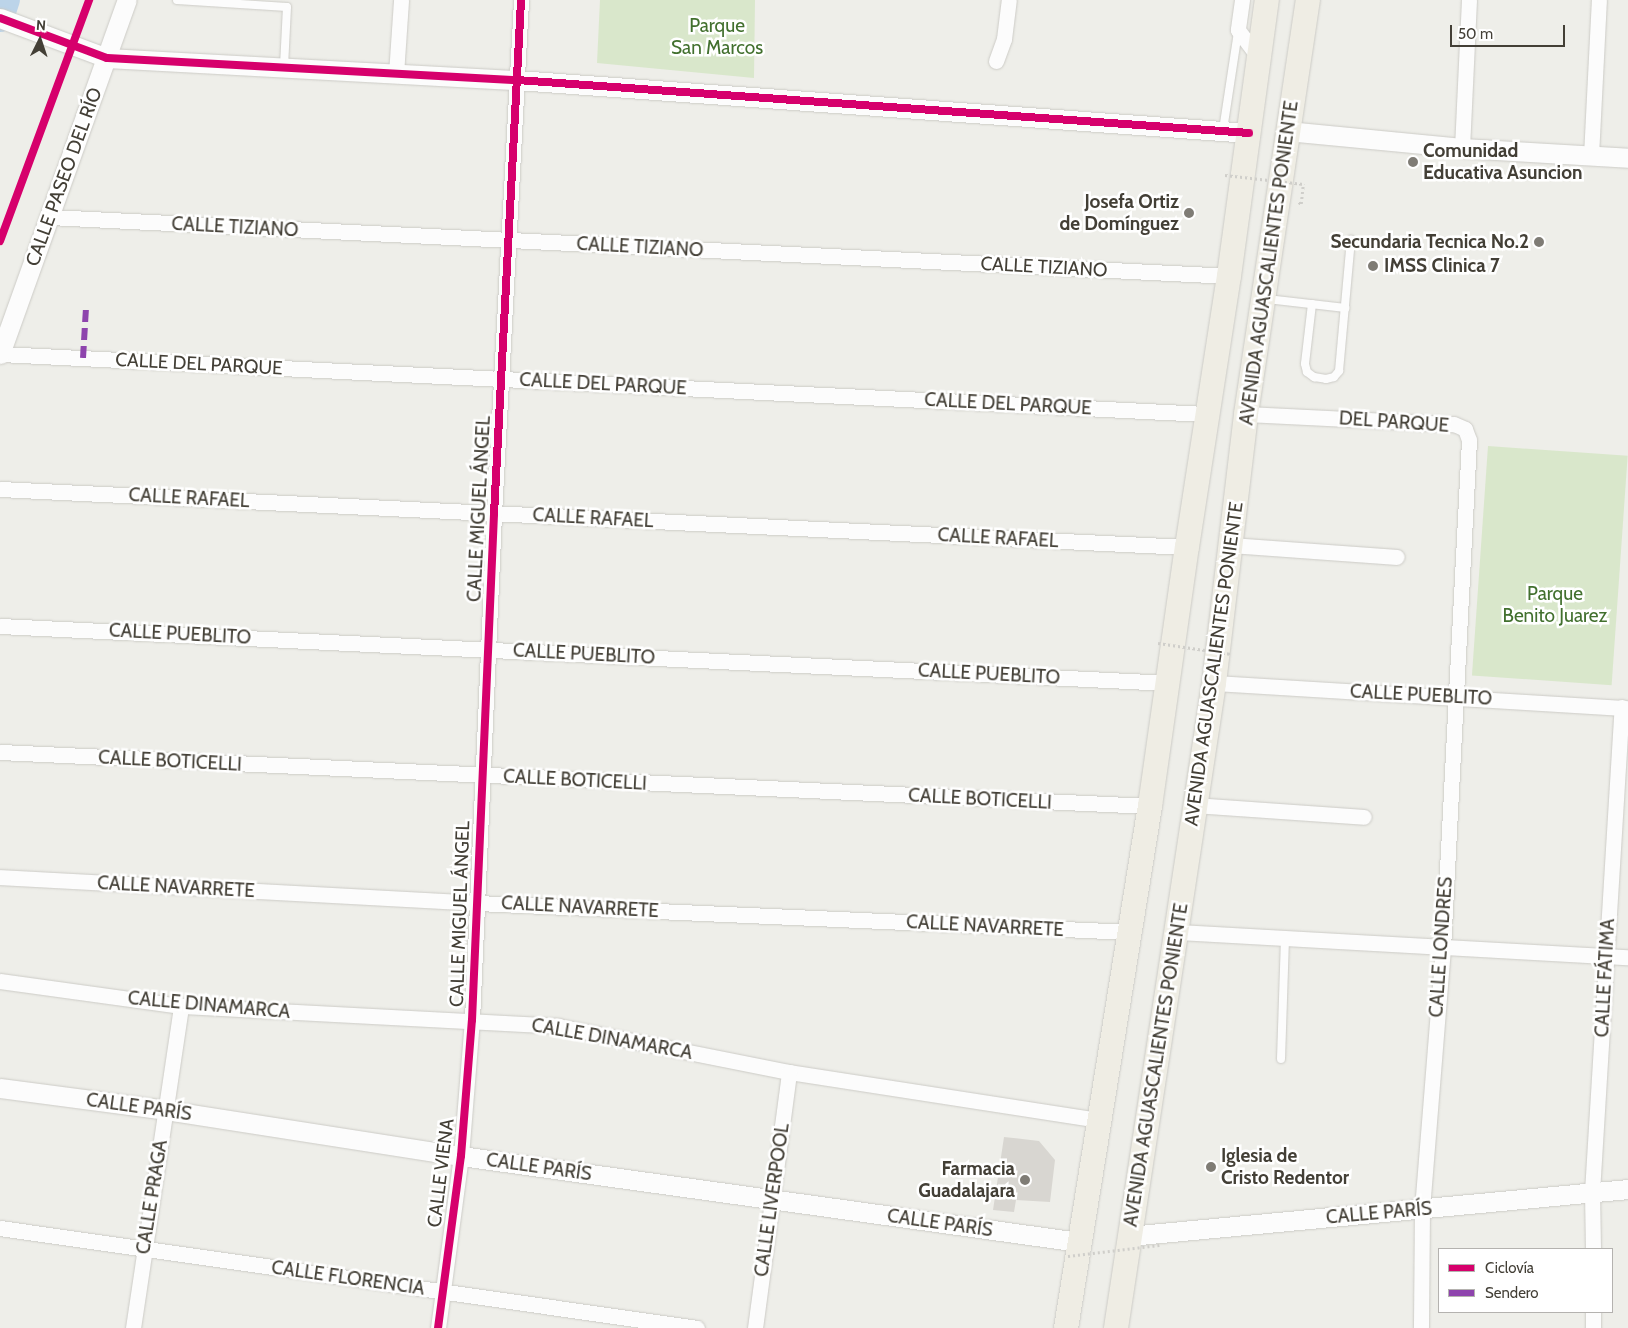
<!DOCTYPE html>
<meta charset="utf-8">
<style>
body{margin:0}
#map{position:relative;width:1628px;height:1328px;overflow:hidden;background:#eeeee9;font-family:Cabin,sans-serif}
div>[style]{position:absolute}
.green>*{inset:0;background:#d9e7cb;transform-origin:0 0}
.river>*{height:28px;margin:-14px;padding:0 14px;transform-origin:14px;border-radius:14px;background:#bcd4e9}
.building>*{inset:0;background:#d8d6d1}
.path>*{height:2.5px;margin-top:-1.25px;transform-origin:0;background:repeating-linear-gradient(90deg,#cfceca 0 2.5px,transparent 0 5px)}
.roads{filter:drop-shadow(0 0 1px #cccbc6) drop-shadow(0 0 1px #cccbc6)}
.service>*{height:8px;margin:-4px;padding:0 4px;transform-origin:4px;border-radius:4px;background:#fcfcfc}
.minor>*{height:15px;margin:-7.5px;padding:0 7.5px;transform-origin:7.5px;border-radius:7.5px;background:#fcfcfc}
.tertiary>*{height:19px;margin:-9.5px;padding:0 9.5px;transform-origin:9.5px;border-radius:9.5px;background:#fcfcfc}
.primary>*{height:24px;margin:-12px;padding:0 12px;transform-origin:12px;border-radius:12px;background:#efede4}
.path-bridge>*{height:2.5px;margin-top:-1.25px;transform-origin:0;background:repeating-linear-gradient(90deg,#cfceca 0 2.5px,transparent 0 5px)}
.quiet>*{height:6px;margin-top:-3px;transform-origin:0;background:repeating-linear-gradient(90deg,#8e44ad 0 12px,transparent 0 18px)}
.cycleway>*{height:8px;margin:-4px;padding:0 4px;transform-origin:4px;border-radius:4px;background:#d6006c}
.dots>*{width:14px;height:14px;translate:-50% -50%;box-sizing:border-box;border:2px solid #fff;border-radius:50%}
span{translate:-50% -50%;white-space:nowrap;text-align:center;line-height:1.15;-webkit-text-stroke:5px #fff;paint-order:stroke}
.park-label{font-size:19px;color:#42702e}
.poi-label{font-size:19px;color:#433f36;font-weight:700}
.left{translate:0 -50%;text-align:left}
.right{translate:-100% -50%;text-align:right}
.street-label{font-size:19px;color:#433f36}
.legend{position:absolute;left:1438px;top:1248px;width:175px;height:65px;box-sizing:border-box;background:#fff;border:1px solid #b4b2af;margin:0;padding:6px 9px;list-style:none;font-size:15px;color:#433f36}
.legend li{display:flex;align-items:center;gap:10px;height:25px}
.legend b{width:25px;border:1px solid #b4b2af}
.north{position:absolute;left:15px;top:15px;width:50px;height:50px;-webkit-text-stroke:4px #fff;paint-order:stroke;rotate:4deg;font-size:14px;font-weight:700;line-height:20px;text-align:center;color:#433f36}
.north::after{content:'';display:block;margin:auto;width:18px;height:22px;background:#433f36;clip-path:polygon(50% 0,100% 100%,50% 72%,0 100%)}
.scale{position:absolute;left:1450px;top:25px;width:115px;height:22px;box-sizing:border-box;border:2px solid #433f36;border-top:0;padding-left:6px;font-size:15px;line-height:18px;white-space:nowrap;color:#433f36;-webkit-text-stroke:4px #fff;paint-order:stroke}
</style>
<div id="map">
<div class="green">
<div style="clip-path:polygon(600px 0,755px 0,754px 78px,597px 63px)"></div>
<div style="left:1488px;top:446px;width:140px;height:230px;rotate:4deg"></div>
</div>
<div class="river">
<div style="left:0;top:18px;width:19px;rotate:-72deg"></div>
</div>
<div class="building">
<div style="clip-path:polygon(1004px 1137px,1039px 1141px,1055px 1160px,1050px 1202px,1016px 1200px,1014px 1212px,993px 1210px)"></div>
</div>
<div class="path">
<div style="left:1299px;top:202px;width:3px;rotate:45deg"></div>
<div style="left:1301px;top:204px;width:20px;rotate:-84deg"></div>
</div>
<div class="roads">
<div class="service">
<div style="left:177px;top:0;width:110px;rotate:3.6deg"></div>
<div style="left:287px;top:7px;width:59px;rotate:92.9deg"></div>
<div style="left:1223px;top:130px;width:99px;rotate:-81.3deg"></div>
<div style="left:1267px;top:299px;width:79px;rotate:6.6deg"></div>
<div style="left:1312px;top:304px;width:60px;rotate:96.7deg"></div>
<div style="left:1305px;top:364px;width:8px;rotate:76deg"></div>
<div style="left:1307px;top:372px;width:9px;rotate:36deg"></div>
<div style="left:1314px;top:377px;width:12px;rotate:9deg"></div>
<div style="left:1326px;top:379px;width:8px;rotate:-14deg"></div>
<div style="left:1334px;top:377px;width:8px;rotate:-50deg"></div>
<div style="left:1339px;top:371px;width:132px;rotate:-84.8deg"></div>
<div style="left:1281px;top:1059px;width:120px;rotate:-88.1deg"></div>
</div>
<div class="minor">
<div style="left:1242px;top:0;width:30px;rotate:98deg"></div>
<div style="left:1238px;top:30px;width:35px;rotate:53deg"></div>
<div style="left:996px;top:61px;width:23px;rotate:-70deg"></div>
<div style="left:1004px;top:39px;width:39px;rotate:-83deg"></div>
<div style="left:396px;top:74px;width:74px;rotate:-86.1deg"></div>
<div style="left:1462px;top:148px;width:148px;rotate:-87.3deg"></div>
<div style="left:1591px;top:156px;width:156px;rotate:-87.1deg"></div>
<div style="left:50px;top:217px;width:1180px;rotate:2.86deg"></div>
<div style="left:0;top:354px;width:1208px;rotate:2.85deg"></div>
<div style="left:1246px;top:414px;width:208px;rotate:2.8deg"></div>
<div style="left:1454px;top:424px;width:12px;rotate:24deg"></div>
<div style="left:1465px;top:429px;width:12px;rotate:70deg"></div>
<div style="left:1469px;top:440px;width:509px;rotate:92.93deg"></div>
<div style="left:1443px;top:948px;width:262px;rotate:94.6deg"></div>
<div style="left:1422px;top:1209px;width:119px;rotate:90.5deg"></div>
<div style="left:0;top:489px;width:1188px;rotate:2.8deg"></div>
<div style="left:1231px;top:545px;width:166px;rotate:4.1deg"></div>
<div style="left:0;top:626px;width:1169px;rotate:2.79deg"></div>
<div style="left:1214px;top:683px;width:415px;rotate:3.5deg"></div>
<div style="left:0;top:752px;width:1151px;rotate:2.69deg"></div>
<div style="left:1194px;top:805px;width:170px;rotate:4deg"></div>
<div style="left:0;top:877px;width:478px;rotate:3.1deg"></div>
<div style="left:477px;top:903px;width:655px;rotate:2.54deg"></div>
<div style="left:1177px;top:932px;width:452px;rotate:3.2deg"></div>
<div style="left:0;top:981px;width:183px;rotate:7.9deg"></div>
<div style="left:181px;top:1006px;width:378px;rotate:3deg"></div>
<div style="left:558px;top:1026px;width:236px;rotate:11.3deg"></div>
<div style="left:789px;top:1072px;width:315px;rotate:8.8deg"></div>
<div style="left:0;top:1228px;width:704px;rotate:8.16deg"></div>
<div style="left:1593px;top:1249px;width:57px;rotate:-91deg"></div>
<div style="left:1592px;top:1192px;width:486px;rotate:-86.5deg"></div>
<div style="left:1593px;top:1312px;width:16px;rotate:90deg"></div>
<div style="left:133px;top:1328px;width:326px;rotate:-81.5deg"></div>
<div style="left:438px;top:1328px;width:174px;rotate:-82.4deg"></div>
<div style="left:461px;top:1156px;width:136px;rotate:-85.4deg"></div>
<div style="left:472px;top:1020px;width:506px;rotate:-87.51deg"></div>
<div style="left:494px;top:514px;width:515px;rotate:-86.99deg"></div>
<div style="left:755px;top:1328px;width:258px;rotate:-82.4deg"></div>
</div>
<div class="tertiary">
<div style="left:0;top:18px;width:114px;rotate:20.5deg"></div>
<div style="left:107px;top:58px;width:411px;rotate:3.1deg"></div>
<div style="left:517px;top:80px;width:734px;rotate:4.14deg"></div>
<div style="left:1287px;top:131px;width:176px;rotate:5.5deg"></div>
<div style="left:1462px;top:148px;width:166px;rotate:3.4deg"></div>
<div style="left:0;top:354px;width:376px;rotate:-70.3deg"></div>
<div style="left:0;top:1088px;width:167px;rotate:7.5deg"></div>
<div style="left:166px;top:1110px;width:299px;rotate:8.9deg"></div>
<div style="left:461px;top:1156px;width:624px;rotate:7.92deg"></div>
<div style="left:1129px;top:1236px;width:501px;rotate:-5.38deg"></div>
</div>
<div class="primary">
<div style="left:1066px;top:1328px;width:529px;rotate:-80.86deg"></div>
<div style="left:1150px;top:806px;width:262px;rotate:-81.9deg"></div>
<div style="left:1187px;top:547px;width:274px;rotate:-81.2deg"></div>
<div style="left:1229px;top:276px;width:279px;rotate:-82.2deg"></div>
<div style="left:1116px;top:1328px;width:652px;rotate:-81.36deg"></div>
<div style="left:1214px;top:683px;width:271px;rotate:-83.2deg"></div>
<div style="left:1246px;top:414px;width:419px;rotate:-81.5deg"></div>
</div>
</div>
<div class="path-bridge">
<div style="left:1225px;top:175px;width:79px;rotate:6.6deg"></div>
<div style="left:1158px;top:643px;width:74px;rotate:8.6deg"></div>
<div style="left:1068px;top:1256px;width:92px;rotate:-6.9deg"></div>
</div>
<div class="quiet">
<div style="left:83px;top:358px;width:50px;rotate:-86.6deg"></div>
</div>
<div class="cycleway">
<div style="left:0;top:18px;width:114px;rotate:20.5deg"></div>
<div style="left:107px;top:58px;width:411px;rotate:3.1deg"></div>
<div style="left:517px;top:80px;width:734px;rotate:4.14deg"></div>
<div style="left:0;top:241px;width:257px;rotate:-69.7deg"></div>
<div style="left:438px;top:1328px;width:174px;rotate:-82.4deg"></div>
<div style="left:461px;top:1156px;width:136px;rotate:-85.4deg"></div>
<div style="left:472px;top:1020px;width:506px;rotate:-87.51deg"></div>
<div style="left:494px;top:514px;width:515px;rotate:-86.99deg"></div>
</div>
<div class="dots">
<div style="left:1413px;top:162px;background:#7f7c75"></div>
<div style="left:1189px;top:213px;background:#7f7c75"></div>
<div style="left:1539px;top:242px;background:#7f7c75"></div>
<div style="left:1373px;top:266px;background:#7f7c75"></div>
<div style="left:1211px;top:1167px;background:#7f7c75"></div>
<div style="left:1025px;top:1180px;background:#7f7c75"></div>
</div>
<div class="park-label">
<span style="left:717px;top:37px">Parque<br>San Marcos</span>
<span style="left:1555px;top:605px">Parque<br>Benito Juarez</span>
</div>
<div class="poi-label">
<span class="left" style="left:1423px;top:162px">Comunidad<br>Educativa Asuncion</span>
<span class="right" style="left:1179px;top:213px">Josefa Ortiz<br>de Domínguez</span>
<span class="right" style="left:1529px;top:242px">Secundaria Tecnica No.2</span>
<span class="left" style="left:1384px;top:266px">IMSS Clinica 7</span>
<span class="left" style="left:1221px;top:1167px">Iglesia de<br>Cristo Redentor</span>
<span class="right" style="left:1015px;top:1180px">Farmacia<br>Guadalajara</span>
</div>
<div class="street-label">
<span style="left:64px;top:177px;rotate:-70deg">CALLE PASEO DEL RÍO</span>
<span style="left:235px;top:227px;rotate:3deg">CALLE TIZIANO</span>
<span style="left:640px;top:247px;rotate:3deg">CALLE TIZIANO</span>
<span style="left:1269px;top:263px;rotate:-82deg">AVENIDA AGUASCALIENTES PONIENTE</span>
<span style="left:1044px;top:267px;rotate:3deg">CALLE TIZIANO</span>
<span style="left:199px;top:364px;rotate:3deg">CALLE DEL PARQUE</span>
<span style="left:603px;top:384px;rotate:3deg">CALLE DEL PARQUE</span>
<span style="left:1008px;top:404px;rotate:3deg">CALLE DEL PARQUE</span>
<span style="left:1394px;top:422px;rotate:4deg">DEL PARQUE</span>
<span style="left:189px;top:498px;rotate:3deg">CALLE RAFAEL</span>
<span style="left:479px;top:509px;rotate:-87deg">CALLE MIGUEL ÁNGEL</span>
<span style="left:593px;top:518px;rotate:3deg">CALLE RAFAEL</span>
<span style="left:998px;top:538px;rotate:3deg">CALLE RAFAEL</span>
<span style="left:180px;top:634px;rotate:3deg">CALLE PUEBLITO</span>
<span style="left:584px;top:654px;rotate:3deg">CALLE PUEBLITO</span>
<span style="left:1214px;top:664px;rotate:-82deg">AVENIDA AGUASCALIENTES PONIENTE</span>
<span style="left:989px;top:674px;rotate:3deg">CALLE PUEBLITO</span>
<span style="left:1421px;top:695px;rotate:3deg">CALLE PUEBLITO</span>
<span style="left:170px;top:761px;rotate:3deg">CALLE BOTICELLI</span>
<span style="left:575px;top:780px;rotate:3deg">CALLE BOTICELLI</span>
<span style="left:980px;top:799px;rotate:3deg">CALLE BOTICELLI</span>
<span style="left:176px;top:887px;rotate:3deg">CALLE NAVARRETE</span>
<span style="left:580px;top:907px;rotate:3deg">CALLE NAVARRETE</span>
<span style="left:460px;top:914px;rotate:-88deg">CALLE MIGUEL ÁNGEL</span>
<span style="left:985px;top:926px;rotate:3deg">CALLE NAVARRETE</span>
<span style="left:1441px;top:947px;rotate:-86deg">CALLE LONDRES</span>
<span style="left:1605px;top:978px;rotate:-87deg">CALLE FÁTIMA</span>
<span style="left:209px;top:1005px;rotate:5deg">CALLE DINAMARCA</span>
<span style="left:612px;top:1039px;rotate:10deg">CALLE DINAMARCA</span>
<span style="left:1156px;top:1065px;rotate:-81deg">AVENIDA AGUASCALIENTES PONIENTE</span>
<span style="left:139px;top:1107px;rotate:8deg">CALLE PARÍS</span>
<span style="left:539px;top:1167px;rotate:8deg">CALLE PARÍS</span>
<span style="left:441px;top:1173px;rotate:-83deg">CALLE VIENA</span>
<span style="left:152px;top:1197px;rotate:-81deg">CALLE PRAGA</span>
<span style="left:772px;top:1200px;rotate:-82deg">CALLE LIVERPOOL</span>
<span style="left:1379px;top:1213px;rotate:-5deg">CALLE PARÍS</span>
<span style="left:940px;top:1223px;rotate:8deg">CALLE PARÍS</span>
<span style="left:348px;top:1278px;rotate:8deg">CALLE FLORENCIA</span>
</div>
<ul class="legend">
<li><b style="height:6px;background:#d6006c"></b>Ciclovía</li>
<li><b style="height:6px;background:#8e44ad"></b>Sendero</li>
</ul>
<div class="north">N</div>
<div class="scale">50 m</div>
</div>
